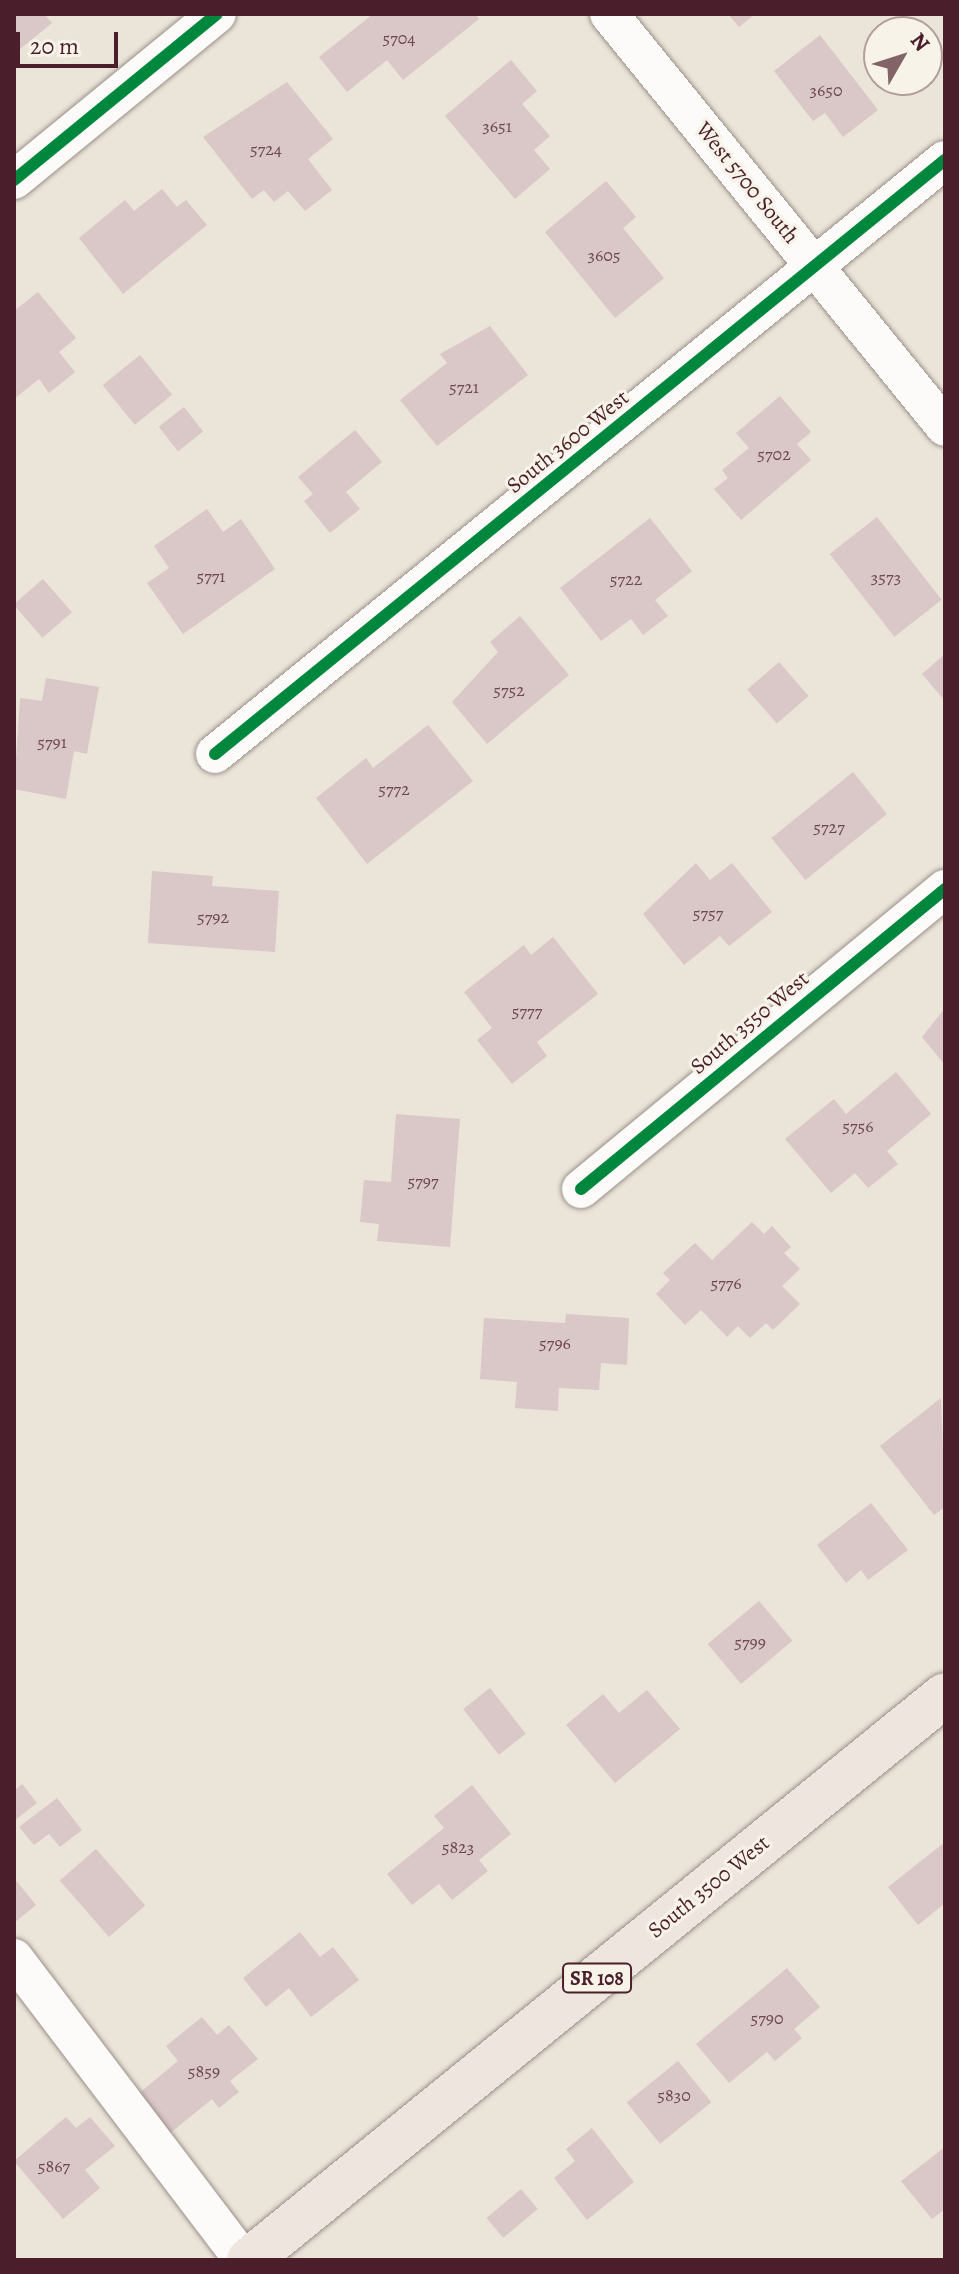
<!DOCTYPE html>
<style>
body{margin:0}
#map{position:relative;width:959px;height:2274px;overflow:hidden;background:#ebe4d8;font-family:Alegreya,serif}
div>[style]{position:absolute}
.building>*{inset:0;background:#dac7c7;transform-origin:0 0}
.roads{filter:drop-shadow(0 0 2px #9a8f8b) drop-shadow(0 0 2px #9a8f8b)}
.minor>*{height:38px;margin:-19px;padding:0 19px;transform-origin:19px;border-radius:19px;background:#fcfbf9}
.major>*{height:44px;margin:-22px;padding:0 22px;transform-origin:22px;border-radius:22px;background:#eee6de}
.cycleway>*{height:12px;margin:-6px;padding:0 6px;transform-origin:6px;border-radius:6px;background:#00873e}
span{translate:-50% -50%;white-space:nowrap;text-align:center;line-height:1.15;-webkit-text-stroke:6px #f7f3e8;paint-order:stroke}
.number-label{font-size:18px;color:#6e4952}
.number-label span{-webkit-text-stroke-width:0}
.shield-label span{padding:2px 6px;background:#f7f3e8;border:2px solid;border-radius:6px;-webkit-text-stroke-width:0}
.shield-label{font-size:20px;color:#4a1f2b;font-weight:700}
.street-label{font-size:22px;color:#4a1f2b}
.frame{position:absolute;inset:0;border:16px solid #4a1f2b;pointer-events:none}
.north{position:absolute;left:863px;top:16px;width:80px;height:80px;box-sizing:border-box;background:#f7f3e8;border:2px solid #b29e9c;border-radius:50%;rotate:51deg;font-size:22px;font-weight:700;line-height:32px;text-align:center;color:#4a1f2b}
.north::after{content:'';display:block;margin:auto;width:28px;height:36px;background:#826468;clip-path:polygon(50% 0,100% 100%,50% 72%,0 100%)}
.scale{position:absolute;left:16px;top:32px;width:102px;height:36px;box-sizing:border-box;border:4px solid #4a1f2b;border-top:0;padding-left:10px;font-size:24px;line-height:28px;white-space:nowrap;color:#4a1f2b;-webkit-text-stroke:6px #f7f3e8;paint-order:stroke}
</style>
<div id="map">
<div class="building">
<div style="clip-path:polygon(14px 14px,44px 14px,52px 23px,14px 54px)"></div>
<div style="clip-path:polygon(373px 14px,475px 14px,479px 19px,403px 80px,387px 60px,347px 92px,319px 57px)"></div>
<div style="clip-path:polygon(728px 14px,755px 14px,739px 27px)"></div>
<div style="clip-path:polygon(820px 35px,878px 110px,843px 137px,825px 113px,813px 121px,774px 71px)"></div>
<div style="clip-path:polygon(511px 60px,537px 91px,522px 104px,550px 136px,534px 150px,550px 169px,515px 199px,445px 116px)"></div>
<div style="clip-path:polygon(287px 82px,333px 139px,308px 159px,332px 190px,305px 211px,288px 191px,274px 202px,264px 190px,252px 199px,203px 137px)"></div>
<div style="clip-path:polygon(606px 181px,636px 217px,623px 228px,664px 278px,615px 318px,545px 232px)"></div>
<div style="clip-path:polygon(162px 189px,177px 207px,186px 200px,207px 225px,123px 294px,79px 238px,125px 200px,134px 211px)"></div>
<div style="clip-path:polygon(38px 292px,76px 338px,59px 352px,75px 372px,49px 393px,39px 379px,14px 399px,14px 311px)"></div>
<div style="clip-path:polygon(490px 326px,528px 375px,437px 446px,400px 400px,447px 363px,440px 354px)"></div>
<div style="left:140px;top:355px;width:51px;height:48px;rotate:51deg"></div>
<div style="clip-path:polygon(780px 396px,811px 432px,797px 444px,811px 460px,741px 520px,714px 489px,728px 478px,722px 470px,749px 448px,736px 433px)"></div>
<div style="left:184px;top:407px;width:31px;height:32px;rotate:52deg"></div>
<div style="clip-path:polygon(355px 430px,382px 462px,346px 492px,360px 509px,330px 533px,304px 501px,313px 494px,298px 477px)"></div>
<div style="clip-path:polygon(207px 509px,223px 532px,241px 519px,275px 569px,183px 634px,147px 583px,169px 568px,154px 546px)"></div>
<div style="left:877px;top:517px;width:105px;height:60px;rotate:52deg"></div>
<div style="clip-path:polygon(650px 518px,692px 571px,655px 600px,668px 616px,643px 635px,631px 619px,601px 641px,560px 588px)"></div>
<div style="left:43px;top:579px;width:44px;height:39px;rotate:49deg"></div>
<div style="clip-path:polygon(520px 616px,569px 675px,487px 744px,452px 702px,498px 652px,490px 642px)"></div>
<div style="clip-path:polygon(945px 654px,945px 701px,922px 674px)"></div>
<div style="left:779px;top:662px;width:45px;height:42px;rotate:49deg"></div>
<div style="clip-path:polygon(46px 678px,99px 687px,87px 754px,74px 751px,66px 799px,14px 789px,20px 698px,42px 701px)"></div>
<div style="clip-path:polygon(428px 725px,473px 781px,367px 864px,316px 798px,366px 758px,373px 768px)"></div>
<div style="left:853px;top:772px;width:54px;height:105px;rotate:51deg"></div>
<div style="clip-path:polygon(696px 863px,710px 880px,732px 863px,772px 912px,729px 946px,720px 936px,684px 965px,643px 914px)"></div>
<div style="clip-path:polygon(152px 871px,213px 876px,212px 886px,279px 891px,275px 952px,148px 943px)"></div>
<div style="clip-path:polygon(553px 937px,598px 994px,537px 1042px,547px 1056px,512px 1084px,477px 1040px,492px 1028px,464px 992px,524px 945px,531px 955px)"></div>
<div style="clip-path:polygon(945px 1008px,945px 1065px,922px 1037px)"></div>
<div style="clip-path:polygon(896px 1072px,931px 1114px,887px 1151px,898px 1164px,868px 1188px,855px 1173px,831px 1193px,785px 1139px,834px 1099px,846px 1114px)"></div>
<div style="clip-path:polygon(396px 1114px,460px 1119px,450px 1247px,377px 1241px,379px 1224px,360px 1222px,364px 1180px,391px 1182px)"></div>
<div style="clip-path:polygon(752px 1222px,764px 1234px,772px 1226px,791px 1247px,784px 1253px,800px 1269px,782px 1286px,800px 1304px,773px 1330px,766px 1323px,750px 1338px,738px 1326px,727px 1337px,701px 1310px,685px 1325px,656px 1294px,670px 1280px,663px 1273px,695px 1243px,712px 1260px)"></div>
<div style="clip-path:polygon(566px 1314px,629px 1318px,627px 1365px,601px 1363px,599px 1390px,559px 1388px,558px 1411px,515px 1408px,517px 1382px,480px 1379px,484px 1318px,565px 1323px)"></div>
<div style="clip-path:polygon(941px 1398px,945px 1507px,934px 1515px,880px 1446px)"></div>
<div style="clip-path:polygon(871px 1503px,908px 1550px,868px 1580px,861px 1570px,846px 1583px,817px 1545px)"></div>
<div style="left:759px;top:1601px;width:52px;height:67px;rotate:50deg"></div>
<div style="left:490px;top:1688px;width:58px;height:34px;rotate:52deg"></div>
<div style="clip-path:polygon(647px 1690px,680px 1729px,615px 1783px,566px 1725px,603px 1694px,619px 1713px)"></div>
<div style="clip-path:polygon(22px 1784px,37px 1803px,14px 1821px,14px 1791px)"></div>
<div style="clip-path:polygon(472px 1785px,511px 1834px,479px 1860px,488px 1871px,452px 1900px,439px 1884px,412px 1905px,387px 1874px,444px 1828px,434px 1816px)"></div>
<div style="clip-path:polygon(57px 1798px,82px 1830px,60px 1847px,49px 1834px,34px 1845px,19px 1827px)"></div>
<div style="clip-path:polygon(945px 1842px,945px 1903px,918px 1925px,888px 1887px)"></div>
<div style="left:96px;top:1849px;width:75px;height:48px;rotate:49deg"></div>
<div style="clip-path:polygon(14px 1878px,36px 1905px,14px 1923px)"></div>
<div style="clip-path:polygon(300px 1932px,320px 1957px,333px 1947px,359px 1980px,311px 2017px,289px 1988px,266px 2007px,243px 1978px)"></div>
<div style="clip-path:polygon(787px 1968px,820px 2007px,794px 2029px,802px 2038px,775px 2061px,767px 2052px,729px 2083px,696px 2044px)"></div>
<div style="clip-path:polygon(202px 2017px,217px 2035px,229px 2025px,258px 2059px,230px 2081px,239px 2092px,219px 2108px,212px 2099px,169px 2134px,138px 2094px,178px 2061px,166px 2046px)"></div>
<div style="left:678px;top:2061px;width:53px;height:66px;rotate:51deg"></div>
<div style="clip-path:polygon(66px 2117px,76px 2128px,90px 2117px,115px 2146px,85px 2170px,100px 2188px,63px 2219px,14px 2161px)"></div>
<div style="clip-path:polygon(592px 2128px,634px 2182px,587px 2220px,554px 2178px,575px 2161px,566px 2149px)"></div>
<div style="clip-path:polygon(945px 2147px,945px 2209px,932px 2219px,901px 2181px)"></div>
<div style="left:521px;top:2189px;width:26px;height:45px;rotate:50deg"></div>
</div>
<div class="roads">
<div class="minor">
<div style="left:609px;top:14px;width:532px;rotate:50.87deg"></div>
<div style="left:14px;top:180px;width:262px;rotate:-39.3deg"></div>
<div style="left:215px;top:754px;width:941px;rotate:-39.14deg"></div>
<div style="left:581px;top:1189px;width:472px;rotate:-39.5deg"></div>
<div style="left:14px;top:1958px;width:379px;rotate:52.8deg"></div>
</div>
<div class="major">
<div style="left:249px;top:2260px;width:896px;rotate:-39.07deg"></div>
</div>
</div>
<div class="cycleway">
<div style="left:14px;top:180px;width:262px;rotate:-39.3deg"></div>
<div style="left:215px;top:754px;width:941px;rotate:-39.14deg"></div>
<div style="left:581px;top:1189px;width:472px;rotate:-39.5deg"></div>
</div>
<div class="number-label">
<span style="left:399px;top:38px">5704</span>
<span style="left:826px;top:90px">3650</span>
<span style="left:497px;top:126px">3651</span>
<span style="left:266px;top:149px">5724</span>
<span style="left:604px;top:255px">3605</span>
<span style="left:464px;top:387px">5721</span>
<span style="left:774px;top:454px">5702</span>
<span style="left:211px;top:576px">5771</span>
<span style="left:886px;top:577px">3573</span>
<span style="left:626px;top:579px">5722</span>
<span style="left:509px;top:690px">5752</span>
<span style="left:52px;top:742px">5791</span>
<span style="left:394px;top:789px">5772</span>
<span style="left:829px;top:827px">5727</span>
<span style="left:708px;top:913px">5757</span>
<span style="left:213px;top:917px">5792</span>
<span style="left:527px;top:1011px">5777</span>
<span style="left:858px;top:1126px">5756</span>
<span style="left:423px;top:1181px">5797</span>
<span style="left:726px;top:1283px">5776</span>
<span style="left:555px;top:1343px">5796</span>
<span style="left:750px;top:1642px">5799</span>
<span style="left:458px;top:1847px">5823</span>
<span style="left:767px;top:2018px">5790</span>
<span style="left:204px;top:2071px">5859</span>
<span style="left:674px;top:2095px">5830</span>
<span style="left:54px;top:2166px">5867</span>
</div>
<div class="shield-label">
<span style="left:597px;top:1978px">SR 108</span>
</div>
<div class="street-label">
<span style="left:747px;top:183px;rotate:51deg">West 5700 South</span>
<span style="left:568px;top:442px;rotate:-39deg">South 3600 West</span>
<span style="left:750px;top:1023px;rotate:-40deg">South 3550 West</span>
<span style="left:709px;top:1887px;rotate:-39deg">South 3500 West</span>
</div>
<div class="frame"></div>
<div class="north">N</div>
<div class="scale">20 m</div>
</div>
